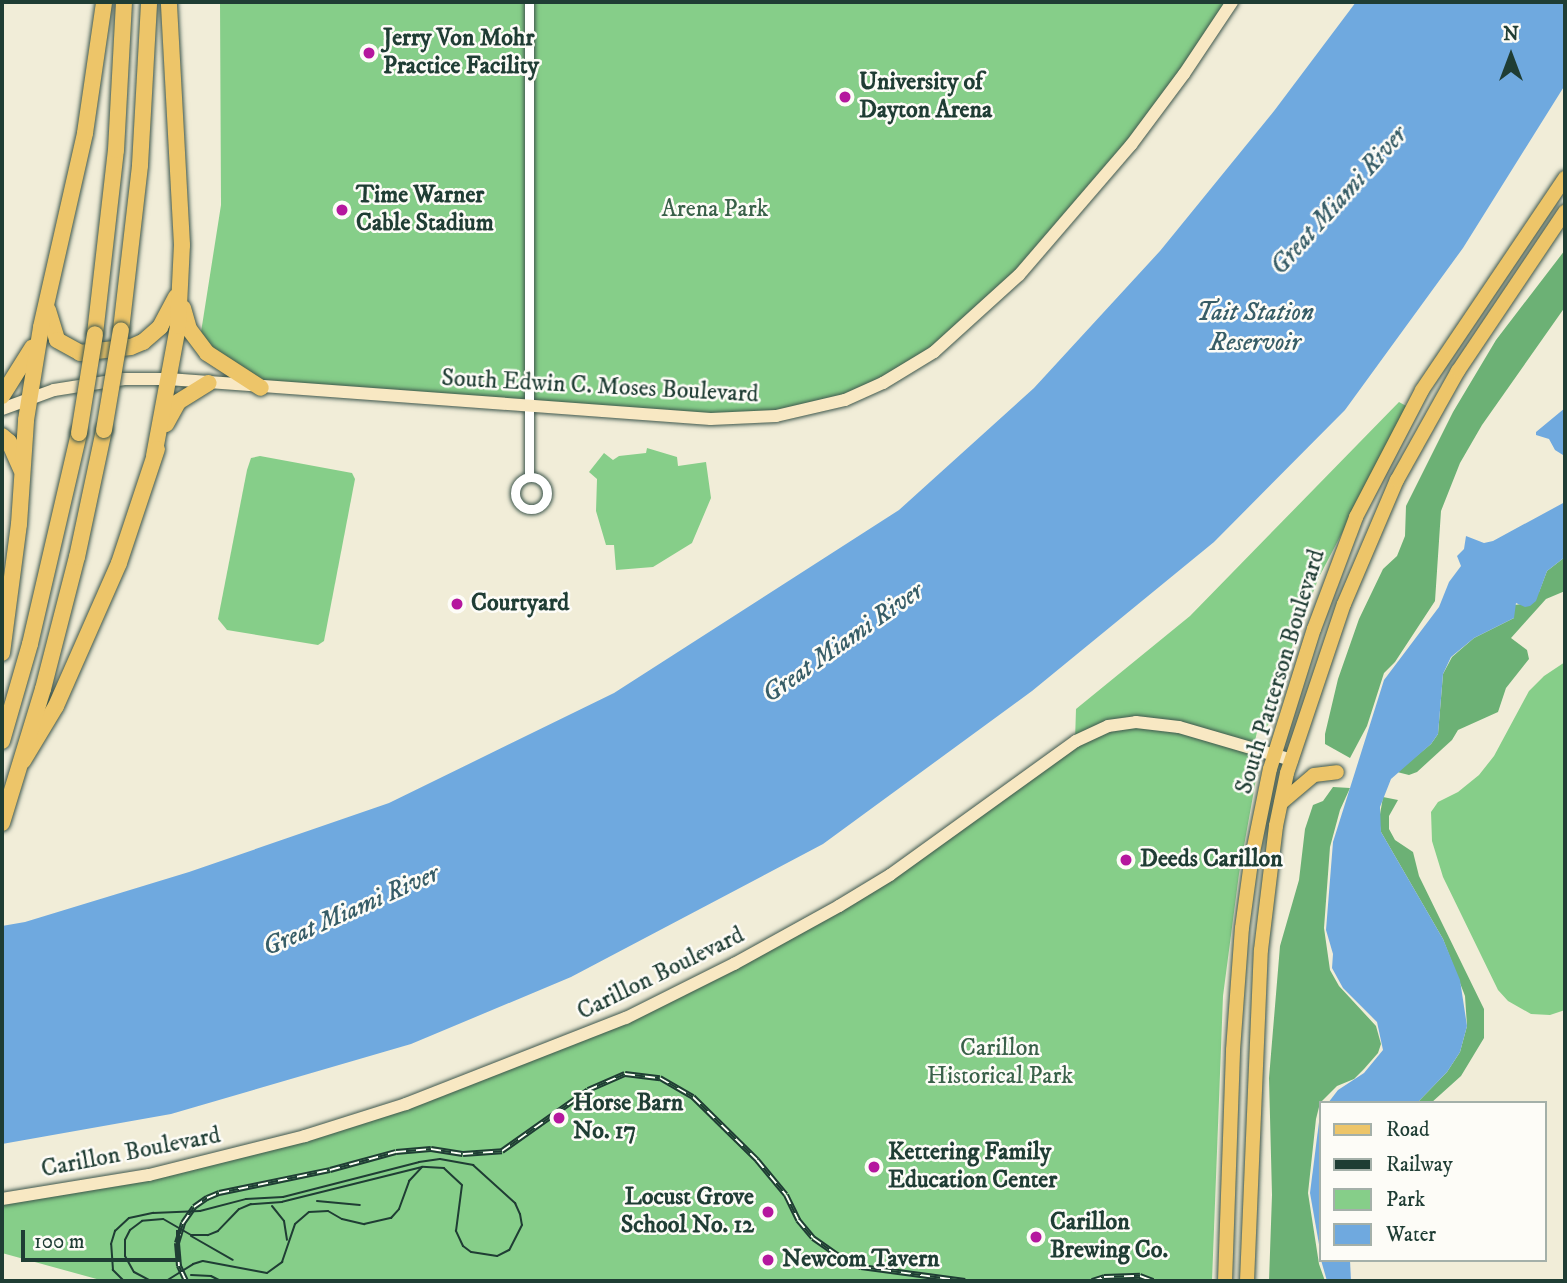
<!DOCTYPE html>
<style>
body{margin:0}
#map{position:relative;width:1567px;height:1283px;overflow:hidden;background:#f1edd8;font-family:"IM FELL DW Pica",serif}
div>[style]{position:absolute}
.green>*{inset:0;background:#86ce89}
.forest>*{inset:0;background:#6cb175}
.water>*{inset:0;background:#6fa9df}
.roads{filter:drop-shadow(0 0 2px #3e574d) drop-shadow(0 0 2px #3e574d)}
.street>*{height:9px;margin:-4.5px;padding:0 4.5px;transform-origin:4.5px;border-radius:4.5px;background:#fff}
.street>.ring{margin:-4.5px;padding:0;box-sizing:content-box;background:none;border:9px solid #fff;border-radius:50%}
.secondary>*{height:12px;margin:-6px;padding:0 6px;transform-origin:6px;border-radius:6px;background:#f8e8c3}
.primary>*{height:14px;margin:-7px;padding:0 7px;transform-origin:7px;border-radius:7px;background:#edc569}
.highway>*{height:16px;margin:-8px;padding:0 8px;transform-origin:8px;border-radius:8px;background:#edc569}
.tram>*{height:2px;margin:-1px;padding:0 1px;transform-origin:1px;border-radius:1px;background:#1f3d34}
.rail>*{height:6px;margin-top:-3px;transform-origin:0;background:repeating-linear-gradient(90deg,#fdfcf7 0 10px,#1f3d34 0 20px);box-sizing:border-box;border-block:2px solid #1f3d34}
.bridges{filter:drop-shadow(0 0 2px #3e574d) drop-shadow(0 0 2px #3e574d)}
.highway-bridge>*{height:16px;margin:-8px;padding:0 8px;transform-origin:8px;border-radius:8px;background:#edc569}
.dots>*{width:19px;height:19px;translate:-50% -50%;box-sizing:border-box;border:4px solid #fdfcf7;border-radius:50%}
span{translate:-50% -50%;white-space:nowrap;text-align:center;line-height:1.15;-webkit-text-stroke:5px #fdfcf7;paint-order:stroke}
.poi-label{font-size:24px;color:#1f3d34;font-weight:700}
.left{translate:0 -50%;text-align:left}
.right{translate:-100% -50%;text-align:right}
.park-label{font-size:24px;color:#396149}
.street-label{font-size:24px;color:#1f3d34}
.water-label{font-size:26px;color:#375d67;font-style:italic}
.frame{position:absolute;inset:0;border:4px solid #1f3d34;pointer-events:none}
.legend{position:absolute;left:1319px;top:1101px;width:228px;height:161px;box-sizing:border-box;background:#fdfcf7;border:2px solid #a4b0a9;margin:0;padding:9px 12px;list-style:none;font-size:21px;color:#1f3d34}
.legend li{display:flex;align-items:center;gap:14px;height:35px}
.legend b{width:35px;border:2px solid #a4b0a9}
.north{position:absolute;left:1476px;top:21px;width:70px;height:70px;-webkit-text-stroke:5px #fdfcf7;paint-order:stroke;rotate:0deg;font-size:19px;font-weight:700;line-height:28px;text-align:center;color:#1f3d34}
.north::after{content:'';display:block;margin:auto;width:24px;height:32px;background:#1f3d34;clip-path:polygon(50% 0,100% 100%,50% 72%,0 100%)}
.scale{position:absolute;left:21px;top:1230px;width:159px;height:32px;box-sizing:border-box;border:4px solid #1f3d34;border-top:0;padding-left:9px;font-size:21px;line-height:24px;white-space:nowrap;color:#1f3d34;-webkit-text-stroke:5px #fdfcf7;paint-order:stroke}
</style>
<div id="map">
<div class="green">
<div style="clip-path:polygon(220px 2px,1232px 2px,1184px 74px,981px 313px,863px 393px,742px 419px,278px 389px,199px 345px,221px 205px)"></div>
<div style="clip-path:polygon(1399px 402px,1408px 407px,1319px 577px,1292px 647px,1271px 721px,1265px 729px,1257px 732px,1250px 763px,1256px 779px,1239px 874px,1223px 996px,1212px 1281px,104px 1281px,2px 1253px,2px 1199px,47px 1192px,305px 1136px,626px 1018px,839px 906px,1075px 741px,1076px 709px,1190px 616px)"></div>
<div style="clip-path:polygon(647px 448px,677px 457px,678px 466px,706px 462px,711px 498px,692px 543px,653px 567px,616px 570px,614px 545px,606px 545px,596px 511px,597px 479px,589px 472px,604px 453px,613px 460px,619px 456px,646px 453px)"></div>
<div style="clip-path:polygon(260px 456px,352px 473px,355px 479px,324px 641px,318px 645px,227px 630px,218px 619px,247px 470px,251px 458px)"></div>
<div style="clip-path:polygon(1565px 662px,1565px 1010px,1550px 1015px,1531px 1014px,1508px 1001px,1498px 990px,1443px 877px,1432px 841px,1431px 812px,1438px 802px,1458px 792px,1479px 775px,1494px 756px,1529px 691px,1544px 676px)"></div>
</div>
<div class="forest">
<div style="clip-path:polygon(1565px 250px,1565px 307px,1482px 425px,1460px 463px,1441px 511px,1435px 601px,1395px 662px,1384px 673px,1367px 726px,1350px 758px,1325px 744px,1325px 734px,1338px 679px,1359px 619px,1383px 569px,1397px 556px,1405px 536px,1406px 506px,1453px 412px,1496px 340px)"></div>
<div style="clip-path:polygon(1565px 557px,1565px 591px,1546px 599px,1511px 638px,1527px 650px,1529px 659px,1506px 688px,1498px 712px,1458px 730px,1452px 740px,1417px 772px,1409px 775px,1397px 772px,1431px 744px,1438px 734px,1443px 674px,1452px 657px,1474px 638px,1514px 618px,1514px 605px,1522px 604px,1539px 592px,1547px 571px)"></div>
<div style="clip-path:polygon(1333px 787px,1350px 788px,1340px 810px,1330px 847px,1324px 928px,1330px 970px,1339px 986px,1376px 1026px,1381px 1044px,1378px 1053px,1364px 1069px,1354px 1079px,1337px 1086px,1320px 1103px,1316px 1119px,1308px 1193px,1319px 1264px,1325px 1281px,1269px 1281px,1272px 1195px,1269px 1078px,1280px 946px,1299px 880px,1305px 829px,1313px 805px,1323px 801px)"></div>
<div style="clip-path:polygon(1383px 797px,1398px 800px,1389px 816px,1389px 829px,1395px 840px,1413px 852px,1419px 876px,1484px 1009px,1484px 1038px,1461px 1076px,1431px 1103px,1417px 1103px,1447px 1072px,1460px 1052px,1467px 1026px,1465px 996px,1443px 939px,1381px 832px,1379px 820px)"></div>
</div>
<div class="water">
<div style="clip-path:polygon(1356px 2px,1565px 2px,1565px 85px,1463px 248px,1345px 410px,1214px 542px,1032px 691px,823px 844px,571px 977px,411px 1044px,171px 1114px,2px 1144px,2px 926px,25px 922px,189px 872px,389px 803px,614px 693px,899px 510px,1034px 388px,1160px 251px,1274px 111px)"></div>
<div style="clip-path:polygon(1565px 408px,1565px 454px,1563px 455px,1555px 450px,1549px 439px,1536px 435px,1536px 432px)"></div>
<div style="clip-path:polygon(1565px 502px,1565px 557px,1547px 571px,1536px 601px,1530px 606px,1525px 607px,1516px 603px,1514px 618px,1474px 638px,1451px 657px,1443px 674px,1438px 734px,1431px 744px,1391px 779px,1380px 807px,1381px 832px,1443px 939px,1460px 980px,1467px 1026px,1460px 1052px,1447px 1072px,1417px 1103px,1328px 1103px,1338px 1090px,1364px 1073px,1383px 1050px,1377px 1022px,1343px 988px,1332px 968px,1333px 954px,1326px 930px,1333px 842px,1384px 680px,1439px 607px,1449px 582px,1461px 566px,1457px 556px,1464px 549px,1466px 536px,1484px 543px,1493px 541px)"></div>
<div style="clip-path:polygon(1320px 1114px,1320px 1250px,1310px 1193px)"></div>
<div style="clip-path:polygon(1321px 1260px,1350px 1260px,1351px 1281px,1327px 1281px)"></div>
</div>
<div class="roads">
<div class="street">
<div style="left:529px;top:2px;width:474px;rotate:90deg"></div>
<div class="ring" style="left:515px;top:477px;width:23px;height:23px"></div>
</div>
<div class="secondary">
<div style="left:2px;top:409px;width:55px;rotate:-20.1deg"></div>
<div style="left:54px;top:390px;width:71px;rotate:-8.9deg"></div>
<div style="left:124px;top:379px;width:44px"></div>
<div style="left:168px;top:379px;width:544px;rotate:4.21deg"></div>
<div style="left:711px;top:419px;width:65px;rotate:-2.6deg"></div>
<div style="left:776px;top:416px;width:71px;rotate:-13.1deg"></div>
<div style="left:845px;top:400px;width:42px;rotate:-24.1deg"></div>
<div style="left:883px;top:383px;width:60px;rotate:-31.3deg"></div>
<div style="left:934px;top:352px;width:115px;rotate:-42.2deg"></div>
<div style="left:1019px;top:275px;width:172px;rotate:-49.3deg"></div>
<div style="left:1131px;top:145px;width:89px;rotate:-53.3deg"></div>
<div style="left:1184px;top:74px;width:87px;rotate:-56.3deg"></div>
<div style="left:2px;top:1199px;width:149px;rotate:-9.3deg"></div>
<div style="left:149px;top:1175px;width:161px;rotate:-14deg"></div>
<div style="left:305px;top:1136px;width:106px;rotate:-17.6deg"></div>
<div style="left:406px;top:1104px;width:236px;rotate:-21.4deg"></div>
<div style="left:626px;top:1018px;width:121px;rotate:-26.6deg"></div>
<div style="left:734px;top:964px;width:120px;rotate:-28.9deg"></div>
<div style="left:839px;top:906px;width:60px;rotate:-31.3deg"></div>
<div style="left:890px;top:875px;width:229px;rotate:-35.8deg"></div>
<div style="left:1076px;top:741px;width:35px;rotate:-25deg"></div>
<div style="left:1108px;top:726px;width:28px;rotate:-8deg"></div>
<div style="left:1136px;top:722px;width:43px;rotate:6.6deg"></div>
<div style="left:1179px;top:727px;width:118px;rotate:16.3deg"></div>
</div>
<div class="primary">
<div style="left:1281px;top:803px;width:43px;rotate:-40.3deg"></div>
<div style="left:1314px;top:775px;width:23px;rotate:-7deg"></div>
<div style="left:1225px;top:1281px;width:231px;rotate:-88deg"></div>
<div style="left:1233px;top:1050px;width:122px;rotate:-85.8deg"></div>
<div style="left:1242px;top:928px;width:67px;rotate:-82.2deg"></div>
<div style="left:1251px;top:862px;width:95px;rotate:-78.5deg"></div>
<div style="left:1270px;top:769px;width:147px;rotate:-72.6deg"></div>
<div style="left:1314px;top:629px;width:120px;rotate:-69.4deg"></div>
<div style="left:1356px;top:517px;width:143px;rotate:-62.5deg"></div>
<div style="left:1422px;top:390px;width:256px;rotate:-56deg"></div>
<div style="left:1247px;top:1281px;width:331px;rotate:-87.6deg"></div>
<div style="left:1261px;top:950px;width:125px;rotate:-83.1deg"></div>
<div style="left:1276px;top:826px;width:54px;rotate:-78.3deg"></div>
<div style="left:1287px;top:773px;width:178px;rotate:-71.4deg"></div>
<div style="left:1344px;top:604px;width:135px;rotate:-66.9deg"></div>
<div style="left:1397px;top:480px;width:125px;rotate:-60.8deg"></div>
<div style="left:1458px;top:371px;width:192px;rotate:-56.1deg"></div>
</div>
<div class="highway">
<div style="left:183px;top:308px;width:22px;rotate:74deg"></div>
<div style="left:189px;top:329px;width:30px;rotate:53deg"></div>
<div style="left:207px;top:353px;width:64px;rotate:32.9deg"></div>
<div style="left:48px;top:310px;width:31px;rotate:73deg"></div>
<div style="left:57px;top:340px;width:26px;rotate:29deg"></div>
<div style="left:80px;top:353px;width:51px;rotate:-6.7deg"></div>
<div style="left:131px;top:347px;width:13px;rotate:-23deg"></div>
<div style="left:143px;top:342px;width:23px;rotate:-41deg"></div>
<div style="left:160px;top:327px;width:34px;rotate:-62deg"></div>
<div style="left:121px;top:330px;width:166px;rotate:-83.4deg"></div>
<div style="left:140px;top:165px;width:163px;rotate:-86.8deg"></div>
<div style="left:95px;top:334px;width:185px;rotate:-83.5deg"></div>
<div style="left:116px;top:150px;width:148px;rotate:-86.9deg"></div>
<div style="left:2px;top:396px;width:57px;rotate:-58deg"></div>
<div style="left:166px;top:424px;width:25px;rotate:-61deg"></div>
<div style="left:178px;top:402px;width:36px;rotate:-32deg"></div>
<div style="left:2px;top:436px;width:9px;rotate:41deg"></div>
<div style="left:9px;top:442px;width:30px;rotate:66deg"></div>
<div style="left:154px;top:456px;width:132px;rotate:-79.5deg"></div>
<div style="left:178px;top:326px;width:81px;rotate:-87.2deg"></div>
<div style="left:182px;top:245px;width:243px;rotate:-93.1deg"></div>
<div style="left:2px;top:653px;width:130px;rotate:-82.5deg"></div>
<div style="left:19px;top:524px;width:104px;rotate:-86.1deg"></div>
<div style="left:26px;top:420px;width:94px;rotate:-80.8deg"></div>
<div style="left:41px;top:327px;width:199px;rotate:-77.2deg"></div>
<div style="left:85px;top:133px;width:132px;rotate:-81.7deg"></div>
<div style="left:2px;top:741px;width:101px;rotate:-73.9deg"></div>
<div style="left:30px;top:644px;width:217px;rotate:-76.9deg"></div>
<div style="left:23px;top:761px;width:64px;rotate:-59deg"></div>
<div style="left:56px;top:706px;width:156px;rotate:-66.2deg"></div>
<div style="left:119px;top:563px;width:120px;rotate:-71.6deg"></div>
<div style="left:2px;top:823px;width:140px;rotate:-73deg"></div>
<div style="left:43px;top:689px;width:136px;rotate:-75.6deg"></div>
<div style="left:77px;top:557px;width:130px;rotate:-78deg"></div>
</div>
</div>
<div class="tram">
<div style="left:317px;top:1201px;width:43px;rotate:5.3deg"></div>
<div style="left:272px;top:1206px;width:19px;rotate:51deg"></div>
<div style="left:284px;top:1221px;width:19px;rotate:81deg"></div>
<div style="left:191px;top:1236px;width:48px;rotate:29.7deg"></div>
<div style="left:191px;top:1275px;width:20px;rotate:3deg"></div>
<div style="left:211px;top:1276px;width:11px;rotate:27deg"></div>
<div style="left:124px;top:1281px;width:16px;rotate:-135deg"></div>
<div style="left:113px;top:1270px;width:26px;rotate:-94deg"></div>
<div style="left:111px;top:1244px;width:14px;rotate:-73deg"></div>
<div style="left:115px;top:1231px;width:19px;rotate:-43deg"></div>
<div style="left:129px;top:1218px;width:25px;rotate:-12deg"></div>
<div style="left:153px;top:1213px;width:47px;rotate:-2.4deg"></div>
<div style="left:200px;top:1211px;width:48px;rotate:-14.6deg"></div>
<div style="left:246px;top:1199px;width:37px;rotate:-3deg"></div>
<div style="left:283px;top:1197px;width:140px;rotate:-14.4deg"></div>
<div style="left:419px;top:1162px;width:21px;rotate:-8deg"></div>
<div style="left:440px;top:1159px;width:34px;rotate:10deg"></div>
<div style="left:473px;top:1165px;width:57px;rotate:42.1deg"></div>
<div style="left:515px;top:1203px;width:12px;rotate:66deg"></div>
<div style="left:520px;top:1214px;width:11px;rotate:80deg"></div>
<div style="left:522px;top:1225px;width:28px;rotate:117deg"></div>
<div style="left:509px;top:1250px;width:13px;rotate:153deg"></div>
<div style="left:497px;top:1256px;width:26px;rotate:-171deg"></div>
<div style="left:471px;top:1252px;width:10px;rotate:-143deg"></div>
<div style="left:463px;top:1246px;width:17px;rotate:-115deg"></div>
<div style="left:456px;top:1231px;width:46px;rotate:-82.6deg"></div>
<div style="left:462px;top:1185px;width:25px;rotate:-137deg"></div>
<div style="left:444px;top:1168px;width:22px;rotate:-177deg"></div>
<div style="left:422px;top:1167px;width:144px;rotate:166deg"></div>
<div style="left:282px;top:1202px;width:31px;rotate:176deg"></div>
<div style="left:251px;top:1204px;width:13px;rotate:157deg"></div>
<div style="left:239px;top:1209px;width:30px;rotate:134deg"></div>
<div style="left:218px;top:1231px;width:11px;rotate:158deg"></div>
<div style="left:208px;top:1235px;width:17px;rotate:180deg"></div>
<div style="left:191px;top:1235px;width:32px;rotate:-150deg"></div>
<div style="left:163px;top:1219px;width:21px;rotate:175deg"></div>
<div style="left:142px;top:1221px;width:15px;rotate:143deg"></div>
<div style="left:130px;top:1230px;width:11px;rotate:117deg"></div>
<div style="left:125px;top:1240px;width:16px;rotate:90deg"></div>
<div style="left:125px;top:1256px;width:18px;rotate:61deg"></div>
<div style="left:134px;top:1272px;width:19px;rotate:28deg"></div>
<div style="left:166px;top:1281px;width:32px;rotate:-32deg"></div>
<div style="left:193px;top:1264px;width:10px;rotate:-17deg"></div>
<div style="left:203px;top:1261px;width:65px;rotate:10.6deg"></div>
<div style="left:267px;top:1273px;width:19px;rotate:-36deg"></div>
<div style="left:282px;top:1262px;width:40px;rotate:-71.1deg"></div>
<div style="left:295px;top:1224px;width:18px;rotate:-41deg"></div>
<div style="left:309px;top:1212px;width:19px;rotate:-3deg"></div>
<div style="left:328px;top:1211px;width:16px;rotate:30deg"></div>
<div style="left:342px;top:1219px;width:23px;rotate:13deg"></div>
<div style="left:364px;top:1224px;width:28px;rotate:-13deg"></div>
<div style="left:391px;top:1218px;width:12px;rotate:-48deg"></div>
<div style="left:399px;top:1209px;width:30px;rotate:-70deg"></div>
<div style="left:409px;top:1181px;width:19px;rotate:-47deg"></div>
</div>
<div class="rail">
<div style="left:186px;top:1281px;width:17px;rotate:-115deg"></div>
<div style="left:179px;top:1266px;width:23px;rotate:-95deg"></div>
<div style="left:177px;top:1243px;width:21px;rotate:-73deg"></div>
<div style="left:183px;top:1223px;width:19px;rotate:-55deg"></div>
<div style="left:194px;top:1207px;width:16px;rotate:-35deg"></div>
<div style="left:207px;top:1198px;width:13px;rotate:-23deg"></div>
<div style="left:219px;top:1193px;width:113px;rotate:-11.7deg"></div>
<div style="left:330px;top:1170px;width:68px;rotate:-15.3deg"></div>
<div style="left:396px;top:1152px;width:35px;rotate:-5deg"></div>
<div style="left:431px;top:1149px;width:32px;rotate:9deg"></div>
<div style="left:463px;top:1154px;width:39px;rotate:-4deg"></div>
<div style="left:502px;top:1151px;width:105px;rotate:-35.3deg"></div>
<div style="left:588px;top:1090px;width:40px;rotate:-23.4deg"></div>
<div style="left:625px;top:1074px;width:35px;rotate:7deg"></div>
<div style="left:660px;top:1078px;width:38px;rotate:30deg"></div>
<div style="left:693px;top:1097px;width:90px;rotate:44.5deg"></div>
<div style="left:757px;top:1160px;width:45px;rotate:50.4deg"></div>
<div style="left:786px;top:1195px;width:28px;rotate:64deg"></div>
<div style="left:798px;top:1220px;width:23px;rotate:50deg"></div>
<div style="left:813px;top:1238px;width:32px;rotate:35deg"></div>
<div style="left:839px;top:1256px;width:25px;rotate:27deg"></div>
<div style="left:861px;top:1267px;width:105px;rotate:7.7deg"></div>
<div style="left:1092px;top:1281px;width:13px;rotate:-18deg"></div>
<div style="left:1104px;top:1277px;width:36px;rotate:-2deg"></div>
<div style="left:1140px;top:1276px;width:14px;rotate:21deg"></div>
</div>
<div class="bridges">
<div class="highway-bridge">
<div style="left:104px;top:430px;width:101px;rotate:-80.4deg"></div>
<div style="left:79px;top:433px;width:100px;rotate:-80.8deg"></div>
</div>
</div>
<div class="dots">
<div style="left:369px;top:53px;background:#b5179e"></div>
<div style="left:845px;top:97px;background:#b5179e"></div>
<div style="left:342px;top:210px;background:#b5179e"></div>
<div style="left:457px;top:604px;background:#b5179e"></div>
<div style="left:1126px;top:860px;background:#b5179e"></div>
<div style="left:559px;top:1118px;background:#b5179e"></div>
<div style="left:874px;top:1167px;background:#b5179e"></div>
<div style="left:768px;top:1212px;background:#b5179e"></div>
<div style="left:1036px;top:1237px;background:#b5179e"></div>
<div style="left:768px;top:1260px;background:#b5179e"></div>
</div>
<div class="poi-label">
<span class="left" style="left:383px;top:53px">Jerry Von Mohr<br>Practice Facility</span>
<span class="left" style="left:859px;top:97px">University of<br>Dayton Arena</span>
<span class="left" style="left:356px;top:210px">Time Warner<br>Cable Stadium</span>
<span class="left" style="left:471px;top:604px">Courtyard</span>
<span class="left" style="left:1140px;top:860px">Deeds Carillon</span>
<span class="left" style="left:573px;top:1118px">Horse Barn<br>No. 17</span>
<span class="left" style="left:888px;top:1167px">Kettering Family<br>Education Center</span>
<span class="right" style="left:754px;top:1212px">Locust Grove<br>School No. 12</span>
<span class="left" style="left:1050px;top:1237px">Carillon<br>Brewing Co.</span>
<span class="left" style="left:782px;top:1260px">Newcom Tavern</span>
</div>
<div class="park-label">
<span style="left:715px;top:210px">Arena Park</span>
<span style="left:1000px;top:1063px">Carillon<br>Historical Park</span>
</div>
<div class="street-label">
<span style="left:600px;top:387px;rotate:3deg">South Edwin C. Moses Boulevard</span>
<span style="left:1281px;top:672px;rotate:-73deg">South Patterson Boulevard</span>
<span style="left:661px;top:974px;rotate:-26deg">Carillon Boulevard</span>
<span style="left:131px;top:1153px;rotate:-11deg">Carillon Boulevard</span>
</div>
<div class="water-label">
<span style="left:1339px;top:201px;rotate:-48deg">Great Miami River</span>
<span style="left:1255px;top:328px">Tait Station<br>Reservoir</span>
<span style="left:843px;top:643px;rotate:-35deg">Great Miami River</span>
<span style="left:351px;top:911px;rotate:-24deg">Great Miami River</span>
</div>
<div class="frame"></div>
<ul class="legend">
<li><b style="height:9px;background:#edc569"></b>Road</li>
<li><b style="height:9px;background:#1f3d34"></b>Railway</li>
<li><b style="height:19px;background:#86ce89"></b>Park</li>
<li><b style="height:19px;background:#6fa9df"></b>Water</li>
</ul>
<div class="north">N</div>
<div class="scale">100 m</div>
</div>
